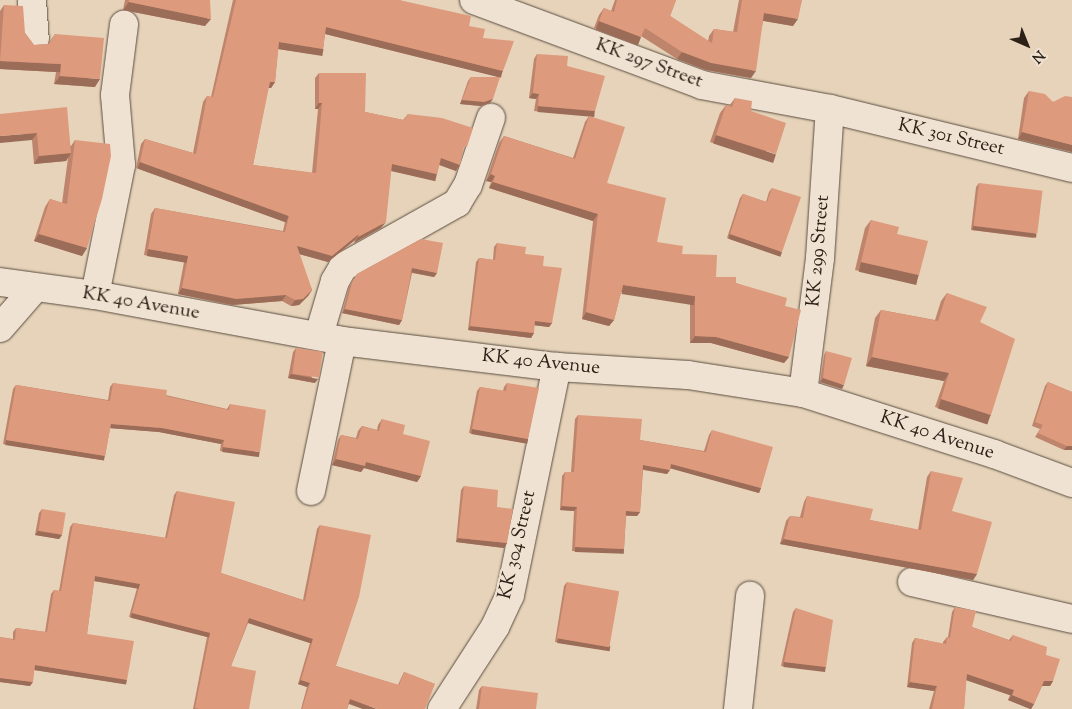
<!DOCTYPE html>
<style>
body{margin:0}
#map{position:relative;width:1072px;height:709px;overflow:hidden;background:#e6d3b9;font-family:"Sorts Mill Goudy",serif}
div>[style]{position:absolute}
.roads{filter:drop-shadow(0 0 1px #5a4d40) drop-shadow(0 0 1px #5a4d40)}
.minor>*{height:28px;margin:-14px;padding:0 14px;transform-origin:14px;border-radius:14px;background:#efe2d2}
.wall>*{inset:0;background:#bf846c}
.shaded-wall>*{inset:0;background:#9b6c58;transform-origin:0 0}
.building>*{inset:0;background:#de9a7d;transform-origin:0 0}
span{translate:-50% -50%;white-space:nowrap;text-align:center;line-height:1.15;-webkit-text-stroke:4.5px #efe2d2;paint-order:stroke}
.street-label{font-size:19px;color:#2c2017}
.north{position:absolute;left:1002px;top:20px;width:50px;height:50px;-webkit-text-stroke:4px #efe2d2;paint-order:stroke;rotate:136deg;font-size:14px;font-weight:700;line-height:20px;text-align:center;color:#2c2017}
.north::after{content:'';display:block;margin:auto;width:18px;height:22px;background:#2c2017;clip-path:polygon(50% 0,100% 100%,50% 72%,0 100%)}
</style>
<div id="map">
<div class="roads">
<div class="minor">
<div style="left:32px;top:0;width:39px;rotate:86deg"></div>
<div style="left:474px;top:0;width:243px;rotate:20.4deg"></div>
<div style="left:702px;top:85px;width:130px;rotate:10.6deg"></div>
<div style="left:830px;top:109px;width:249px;rotate:13.7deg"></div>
<div style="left:0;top:282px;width:96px;rotate:7.8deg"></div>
<div style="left:95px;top:295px;width:251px;rotate:10.5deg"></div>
<div style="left:342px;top:341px;width:217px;rotate:6.9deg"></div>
<div style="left:557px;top:367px;width:131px;rotate:3.5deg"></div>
<div style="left:688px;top:375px;width:116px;rotate:8.9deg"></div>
<div style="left:803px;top:393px;width:201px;rotate:17.7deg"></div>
<div style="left:994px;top:454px;width:83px;rotate:20.4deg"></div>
<div style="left:95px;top:295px;width:133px;rotate:-78.7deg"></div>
<div style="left:121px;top:165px;width:70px;rotate:-94.9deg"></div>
<div style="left:115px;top:95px;width:71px;rotate:-82.7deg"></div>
<div style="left:0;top:328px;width:53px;rotate:-48.8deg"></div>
<div style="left:319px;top:335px;width:56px;rotate:-73.5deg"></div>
<div style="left:335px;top:281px;width:16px;rotate:-60deg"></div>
<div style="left:343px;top:267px;width:131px;rotate:-29.3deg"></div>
<div style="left:457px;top:203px;width:21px;rotate:-59deg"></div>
<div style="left:468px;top:185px;width:71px;rotate:-71.1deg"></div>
<div style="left:803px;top:393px;width:136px;rotate:-82.8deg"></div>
<div style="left:820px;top:258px;width:149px;rotate:-86.2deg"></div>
<div style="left:311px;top:491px;width:153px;rotate:-78.3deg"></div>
<div style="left:912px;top:582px;width:164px;rotate:13deg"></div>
<div style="left:442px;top:709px;width:98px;rotate:-57.1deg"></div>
<div style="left:495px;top:627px;width:35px;rotate:-65deg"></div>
<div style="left:510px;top:595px;width:233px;rotate:-78.4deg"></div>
<div style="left:738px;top:709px;width:114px;rotate:-83.9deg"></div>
</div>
</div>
<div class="wall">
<div style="clip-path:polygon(125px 0,210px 0,205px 26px,123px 10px)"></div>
<div style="clip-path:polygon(233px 0,399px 0,469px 26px,483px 38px,503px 71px,499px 77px,325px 34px,323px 49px,319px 55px,278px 49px,275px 82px,271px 88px,268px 88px,253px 165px,312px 173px,318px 109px,315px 109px,315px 78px,319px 73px,365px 112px,403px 120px,408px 114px,462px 153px,456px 171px,439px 165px,437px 174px,433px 180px,391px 171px,381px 228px,354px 243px,355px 240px,328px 262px,299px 254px,312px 290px,308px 296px,299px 305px,291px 306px,282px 301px,232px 305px,178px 294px,184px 262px,144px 255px,151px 214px,155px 208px,283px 231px,285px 222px,136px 168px,141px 144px,145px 139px,193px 153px,203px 102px,207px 96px,211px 97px)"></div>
<div style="clip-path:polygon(615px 0,676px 0,670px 16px,708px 41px,709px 36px,714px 29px,733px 32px,739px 0,802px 0,793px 26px,763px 21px,751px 78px,706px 70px,677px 59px,641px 36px,636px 44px,594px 28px,599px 15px,604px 8px,611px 11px)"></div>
<div style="clip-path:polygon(4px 5px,34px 45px,48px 44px,55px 34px,95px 87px,54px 84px,56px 72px,0 69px,0 11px)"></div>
<div style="clip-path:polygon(537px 54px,567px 66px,595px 111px,591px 116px,607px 183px,657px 242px,682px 254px,716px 277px,736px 283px,785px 306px,789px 357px,784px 363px,711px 343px,690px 343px,690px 303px,621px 292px,614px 320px,609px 326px,582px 319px,593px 221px,489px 188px,491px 182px,486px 181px,499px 143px,504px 136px,573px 158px,585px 122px,589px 116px,534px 111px,536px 99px,529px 98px,534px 59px)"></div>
<div style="clip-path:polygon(471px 77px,490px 103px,481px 106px,460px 104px,468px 81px)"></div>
<div style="clip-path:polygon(1029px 91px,1053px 102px,1072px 97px,1072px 152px,1018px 139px,1024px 98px)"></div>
<div style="clip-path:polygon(735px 98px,751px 111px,770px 161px,710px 142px,720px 113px,726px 105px,729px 106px)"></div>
<div style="clip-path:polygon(0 114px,71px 146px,75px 140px,87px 248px,82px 256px,34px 241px,45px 207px,50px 199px,62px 203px,68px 158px,66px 161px,34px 164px,32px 140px)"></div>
<div style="clip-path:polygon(979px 183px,1036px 234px,1033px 238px,971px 230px,976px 187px)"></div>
<div style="clip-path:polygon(772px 188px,780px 256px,727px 238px,740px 198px,743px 194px,766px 202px,769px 192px)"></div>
<div style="clip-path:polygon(871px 220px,897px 234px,919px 275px,914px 283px,855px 270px,865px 228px)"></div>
<div style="clip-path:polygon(421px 239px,437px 273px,434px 277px,412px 273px,402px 320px,399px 325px,342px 313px,349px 287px,357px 274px)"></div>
<div style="clip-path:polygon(497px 243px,525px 254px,543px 266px,552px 323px,549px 327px,534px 325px,534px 333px,531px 338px,468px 330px,476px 262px,479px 258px,493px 260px,494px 247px)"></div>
<div style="clip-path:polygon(947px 293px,980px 322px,991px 415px,986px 423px,935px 407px,944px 381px,866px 366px,875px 318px,881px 310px,935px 320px,941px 301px)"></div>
<div style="clip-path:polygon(296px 348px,315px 383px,288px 378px,293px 352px)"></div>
<div style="clip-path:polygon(826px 351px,842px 389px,820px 382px,824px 355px)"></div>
<div style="clip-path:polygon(1048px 382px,1072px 392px,1072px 450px,1064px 450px,1035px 437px,1040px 429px,1032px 426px,1045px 386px)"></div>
<div style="clip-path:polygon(113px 383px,227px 409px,230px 404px,257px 456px,220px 451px,221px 444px,159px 432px,110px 428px,105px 456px,102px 460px,3px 444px,13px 389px,16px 385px,108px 400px,110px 387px)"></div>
<div style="clip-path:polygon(507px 383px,528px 439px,525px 443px,469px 433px,477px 391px,480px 387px,503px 391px,504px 387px)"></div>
<div style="clip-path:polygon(578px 415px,640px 440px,704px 451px,709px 435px,712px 430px,761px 488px,759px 493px,671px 468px,667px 474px,643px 470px,640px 512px,637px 516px,626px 516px,624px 549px,621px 553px,572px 551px,574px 511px,560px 510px,562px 476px,565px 472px,571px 472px,575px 419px)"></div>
<div style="clip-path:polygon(382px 419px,403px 434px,421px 476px,417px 482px,364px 468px,361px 472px,332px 465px,338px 440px,341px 435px,356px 438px,358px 431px,362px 426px,377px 430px,378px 425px)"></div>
<div style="clip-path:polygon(931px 471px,952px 511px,977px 574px,973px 580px,780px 544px,786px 521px,790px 516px,800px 517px,804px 502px,807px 496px,870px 520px,918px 530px,927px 477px)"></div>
<div style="clip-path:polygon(464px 486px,497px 507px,507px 543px,504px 548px,456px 542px,461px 490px)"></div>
<div style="clip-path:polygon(177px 491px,221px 573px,303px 600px,317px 529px,320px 525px,336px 666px,398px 685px,402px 676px,404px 672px,435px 684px,363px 709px,349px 704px,347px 709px,301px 709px,307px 687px,298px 684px,310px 643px,248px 623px,231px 666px,249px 709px,193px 709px,207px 637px,129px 617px,137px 588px,94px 581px,87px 634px,127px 680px,125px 684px,34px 670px,30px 686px,0 682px,0 637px,13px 639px,13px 632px,16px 628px,45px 632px,51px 594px,54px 590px,59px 591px,70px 527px,73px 523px,165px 538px,174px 495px)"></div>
<div style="clip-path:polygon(42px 509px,62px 535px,59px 539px,35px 535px,39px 513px)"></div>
<div style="clip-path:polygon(567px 582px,610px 646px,607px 650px,555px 642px,564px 586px)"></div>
<div style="clip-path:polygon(955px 607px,972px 627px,1009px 640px,1013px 635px,1046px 655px,1053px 681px,1050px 686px,1042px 686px,1034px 704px,1031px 709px,1008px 700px,1010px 695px,966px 680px,964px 709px,929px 709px,934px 691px,907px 687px,912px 643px,915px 638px,943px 644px,943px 642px,947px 637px,948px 637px,952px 612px)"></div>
<div style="clip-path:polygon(796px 608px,826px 667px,823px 671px,781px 666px,793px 612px)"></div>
<div style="clip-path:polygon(482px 686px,536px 709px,476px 709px,479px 690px)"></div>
</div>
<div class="shaded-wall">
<div style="clip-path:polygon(129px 2px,211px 19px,205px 26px,123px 10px)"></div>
<div style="clip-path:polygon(764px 13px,798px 19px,793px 26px,759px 20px)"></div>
<div style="left:599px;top:21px;width:45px;height:9px;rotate:21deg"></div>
<div style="left:326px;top:27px;width:182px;height:7px;rotate:14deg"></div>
<div style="left:279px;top:42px;width:45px;height:7px;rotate:9deg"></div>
<div style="clip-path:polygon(682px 52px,756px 71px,751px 78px,706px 70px,677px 59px)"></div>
<div style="left:0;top:61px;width:61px;height:8px;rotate:3deg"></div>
<div style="clip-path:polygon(60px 76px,100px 79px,95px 87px,54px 84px)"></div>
<div style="clip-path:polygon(270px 82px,275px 82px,271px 88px,265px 88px)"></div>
<div style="clip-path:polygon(533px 93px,539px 94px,536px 99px,529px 98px)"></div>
<div style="clip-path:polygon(493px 99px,490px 103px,481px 106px,460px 104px,462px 100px)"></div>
<div style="clip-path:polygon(319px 103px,322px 103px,318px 109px,315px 109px)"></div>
<div style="left:538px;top:106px;width:57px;height:6px;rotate:5deg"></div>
<div style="clip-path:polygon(1022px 132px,1072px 145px,1072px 152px,1018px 139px)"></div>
<div style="clip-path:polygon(37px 133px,32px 140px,0 143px,0 136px)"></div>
<div style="left:716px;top:135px;width:63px;height:9px;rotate:18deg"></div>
<div style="clip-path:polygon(71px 153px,66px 161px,34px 164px,39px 156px)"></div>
<div style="clip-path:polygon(441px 158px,460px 165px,456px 171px,437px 164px)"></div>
<div style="left:140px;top:162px;width:158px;height:7px;rotate:20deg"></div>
<div style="left:392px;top:164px;width:46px;height:7px;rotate:13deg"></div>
<div style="clip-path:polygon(491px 174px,495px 176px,491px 182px,486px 181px)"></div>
<div style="clip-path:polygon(493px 182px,598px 214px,593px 221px,489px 188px)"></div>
<div style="clip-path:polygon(386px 222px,381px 228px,354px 243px,358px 237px)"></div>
<div style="left:973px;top:226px;width:64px;height:4px;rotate:7deg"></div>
<div style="clip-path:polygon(39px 234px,87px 248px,82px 256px,34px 241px)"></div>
<div style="clip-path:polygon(359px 234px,355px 240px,328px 262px,292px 252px,297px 246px)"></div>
<div style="left:730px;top:234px;width:55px;height:5px;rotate:19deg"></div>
<div style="left:148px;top:249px;width:41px;height:7px;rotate:10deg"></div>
<div style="left:861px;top:262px;width:59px;height:10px;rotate:13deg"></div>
<div style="clip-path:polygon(412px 268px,437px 273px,434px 277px,410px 272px)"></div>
<div style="left:623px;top:285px;width:73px;height:9px;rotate:9deg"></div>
<div style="clip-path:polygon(182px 288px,286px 295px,282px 301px,232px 305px,178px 294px)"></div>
<div style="clip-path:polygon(312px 290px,308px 296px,299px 305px,291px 306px,295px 300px)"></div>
<div style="clip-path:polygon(345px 309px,402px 320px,399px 325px,342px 313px)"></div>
<div style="clip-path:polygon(586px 312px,614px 320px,609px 326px,582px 319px)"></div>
<div style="clip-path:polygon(535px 321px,552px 323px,549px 327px,532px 325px)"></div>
<div style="clip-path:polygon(470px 326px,534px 333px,531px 338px,468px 330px)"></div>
<div style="clip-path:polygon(695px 336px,716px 337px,789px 357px,784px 363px,711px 343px,690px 343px)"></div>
<div style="clip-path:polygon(872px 357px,949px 373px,944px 381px,866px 366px)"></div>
<div style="clip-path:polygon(291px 374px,318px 379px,315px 383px,288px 378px)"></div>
<div style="clip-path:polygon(823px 378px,844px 385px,842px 389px,820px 382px)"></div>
<div style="left:941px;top:399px;width:52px;height:10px;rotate:18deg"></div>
<div style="clip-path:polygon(111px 424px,162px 428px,224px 440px,221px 444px,159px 432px,108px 428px)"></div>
<div style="left:472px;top:429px;width:57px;height:5px;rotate:10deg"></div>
<div style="left:6px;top:440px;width:100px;height:5px;rotate:9deg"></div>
<div style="clip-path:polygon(1067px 446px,1072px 446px,1072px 450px,1064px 450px)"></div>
<div style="left:223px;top:447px;width:37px;height:5px;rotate:8deg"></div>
<div style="clip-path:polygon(336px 459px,366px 462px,421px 476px,417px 482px,364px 468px,361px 472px,332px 465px)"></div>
<div style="clip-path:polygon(671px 464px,761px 488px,759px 493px,669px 468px)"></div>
<div style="clip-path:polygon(643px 465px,670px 470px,667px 474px,641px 469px)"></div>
<div style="clip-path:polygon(562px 506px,577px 507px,574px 511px,560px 510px)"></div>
<div style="clip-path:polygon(626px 511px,640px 512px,637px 516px,623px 515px)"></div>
<div style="clip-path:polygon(38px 531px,62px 535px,59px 539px,35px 535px)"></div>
<div style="clip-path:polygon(458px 538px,507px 543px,504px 548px,456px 542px)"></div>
<div style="clip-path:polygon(784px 539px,977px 574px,973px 580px,780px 544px)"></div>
<div style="left:575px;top:547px;width:49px;height:5px;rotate:2deg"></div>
<div style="left:95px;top:576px;width:46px;height:5px;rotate:10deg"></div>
<div style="left:132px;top:613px;width:81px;height:5px;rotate:14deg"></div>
<div style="left:249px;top:618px;width:67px;height:5px;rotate:18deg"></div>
<div style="left:558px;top:638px;width:53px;height:5px;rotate:9deg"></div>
<div style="left:784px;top:662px;width:42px;height:5px;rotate:7deg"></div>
<div style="left:35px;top:665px;width:93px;height:5px;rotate:9deg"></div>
<div style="left:967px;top:674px;width:50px;height:6px;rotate:19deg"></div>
<div style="clip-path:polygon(0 678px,33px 682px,30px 686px,0 682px)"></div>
<div style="clip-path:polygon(301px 680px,310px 683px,307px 687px,298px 684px)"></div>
<div style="clip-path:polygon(1044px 681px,1053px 681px,1050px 686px,1041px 686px)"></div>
<div style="clip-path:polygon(910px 682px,937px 686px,934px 691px,907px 687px)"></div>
<div style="clip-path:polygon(1012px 695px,1034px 704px,1031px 709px,1030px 709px,1008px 700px)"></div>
<div style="clip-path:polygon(350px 699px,377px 709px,363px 709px,347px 703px)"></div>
</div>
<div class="building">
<div style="clip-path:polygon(129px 0,210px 0,211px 19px,129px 2px)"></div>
<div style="clip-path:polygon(236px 0,399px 0,471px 16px,469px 26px,485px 29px,483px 38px,514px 41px,503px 71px,326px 27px,323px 49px,279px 42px,275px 82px,270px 82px,253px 165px,316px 173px,322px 103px,319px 103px,319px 73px,366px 73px,365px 112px,404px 120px,408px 114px,442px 118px,473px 128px,467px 147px,464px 146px,460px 165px,441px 158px,437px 174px,392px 164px,386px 222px,358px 237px,359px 234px,332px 256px,297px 246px,312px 290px,303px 299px,295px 300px,286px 295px,236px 299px,182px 288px,188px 256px,148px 249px,155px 208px,285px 232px,289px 216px,140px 162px,145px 139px,196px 154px,207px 96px,213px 97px)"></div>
<div style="clip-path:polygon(617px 0,676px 0,670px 16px,712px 43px,714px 29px,737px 32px,742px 0,802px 0,798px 19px,764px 13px,756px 71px,711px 63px,682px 52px,645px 28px,641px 37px,599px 21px,604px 8px,614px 12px)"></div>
<div style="clip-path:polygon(4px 5px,23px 6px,25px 33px,34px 45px,49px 44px,55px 34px,104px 38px,100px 79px,60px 76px,61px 64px,0 61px)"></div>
<div style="clip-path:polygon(537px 54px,568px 56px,567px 66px,605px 76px,595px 111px,538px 106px,539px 94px,533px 93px)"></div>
<div style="clip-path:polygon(471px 77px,500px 77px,493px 99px,484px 102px,462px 100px)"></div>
<div style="clip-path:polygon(1029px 91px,1045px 94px,1053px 102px,1065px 96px,1072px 97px,1072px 145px,1022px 132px)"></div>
<div style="clip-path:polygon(735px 98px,752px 101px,751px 111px,786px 123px,776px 154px,716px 135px,726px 105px,732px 107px)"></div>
<div style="clip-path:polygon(67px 107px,71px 153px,39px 156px,37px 133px,0 136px,0 114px)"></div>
<div style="clip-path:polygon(589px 116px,625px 127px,607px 183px,666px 198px,657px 242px,683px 246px,682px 254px,717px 255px,716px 277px,736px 277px,736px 283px,787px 298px,785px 306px,801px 310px,789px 357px,716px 337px,695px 336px,695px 296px,623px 285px,614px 320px,586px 312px,598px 214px,493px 182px,495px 176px,491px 174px,504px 136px,575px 159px)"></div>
<div style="clip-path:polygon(75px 140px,110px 144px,111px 156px,102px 199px,87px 248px,39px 234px,50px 199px,67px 204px)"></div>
<div style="left:979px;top:183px;width:64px;height:43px;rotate:7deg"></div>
<div style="clip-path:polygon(772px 188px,801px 197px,782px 252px,730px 234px,743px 194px,767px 202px)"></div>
<div style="clip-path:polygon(871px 220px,899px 227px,897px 234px,928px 241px,919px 275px,861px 262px)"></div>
<div style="clip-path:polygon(421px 239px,443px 243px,437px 273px,412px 268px,402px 320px,345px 309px,352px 283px,357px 274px)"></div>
<div style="clip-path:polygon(497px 243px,526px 247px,525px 254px,544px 256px,543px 266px,562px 268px,552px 323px,535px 321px,534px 333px,470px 326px,479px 258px,495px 260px)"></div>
<div style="clip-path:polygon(947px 293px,987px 307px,980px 322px,1015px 339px,991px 415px,941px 399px,949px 373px,872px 357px,881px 310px,938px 321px)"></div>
<div style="left:296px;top:348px;width:27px;height:26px;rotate:8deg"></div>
<div style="clip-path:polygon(826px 351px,852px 358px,844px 385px,823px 378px)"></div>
<div style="clip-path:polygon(1048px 382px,1072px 392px,1072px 446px,1067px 446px,1038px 433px,1043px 425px,1035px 422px)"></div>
<div style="clip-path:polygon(113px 383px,167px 390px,166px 396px,229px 410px,230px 404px,266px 410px,260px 452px,223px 447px,224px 440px,162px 428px,111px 424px,105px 456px,6px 440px,16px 385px,110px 401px)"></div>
<div style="clip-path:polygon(507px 383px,539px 388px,528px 439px,472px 429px,480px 387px,506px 391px)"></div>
<div style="clip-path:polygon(578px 415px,642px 419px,640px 440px,706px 452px,712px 430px,773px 447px,761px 488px,671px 464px,670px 470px,643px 465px,640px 512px,626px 511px,624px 549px,575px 547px,577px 507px,562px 506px,565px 472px,574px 472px)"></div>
<div style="clip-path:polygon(382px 419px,405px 425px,403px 434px,430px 441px,421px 476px,366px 462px,365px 466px,336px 459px,341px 435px,358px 439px,362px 426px,379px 431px)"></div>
<div style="clip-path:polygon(931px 471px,963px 478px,952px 511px,992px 522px,977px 574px,784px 539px,790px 516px,803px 518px,807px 496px,873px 509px,870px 520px,921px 530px)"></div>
<div style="clip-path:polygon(464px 486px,498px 490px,497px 507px,513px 509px,507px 543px,458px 538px)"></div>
<div style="clip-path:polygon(177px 491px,235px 502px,221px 573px,305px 601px,320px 525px,371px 535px,359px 597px,336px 666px,399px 685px,404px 672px,435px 684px,425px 709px,377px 709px,350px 699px,347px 709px,302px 709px,310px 683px,301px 680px,313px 639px,249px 618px,231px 666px,256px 671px,249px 709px,200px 709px,195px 708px,210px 633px,132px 613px,140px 584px,95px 576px,87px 634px,134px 641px,127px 680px,35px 665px,33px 682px,0 678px,0 637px,15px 640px,16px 628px,47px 632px,54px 590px,61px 591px,73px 523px,167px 538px)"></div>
<div style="left:42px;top:509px;width:24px;height:22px;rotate:9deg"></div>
<div style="left:567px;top:582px;width:53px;height:57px;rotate:10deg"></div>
<div style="clip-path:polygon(955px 607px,976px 611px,972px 627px,1011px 641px,1013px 635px,1047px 647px,1046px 655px,1060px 659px,1053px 681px,1044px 681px,1034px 704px,1012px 695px,1014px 690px,967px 674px,964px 709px,932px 709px,937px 686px,910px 682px,915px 638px,946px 644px,947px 637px,950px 638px)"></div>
<div style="clip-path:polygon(796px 608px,833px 620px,826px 667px,784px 662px)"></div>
<div style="clip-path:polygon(482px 686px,538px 693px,536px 709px,479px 709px)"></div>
</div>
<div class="street-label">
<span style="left:649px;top:64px;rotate:20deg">KK 297 Street</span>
<span style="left:951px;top:138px;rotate:13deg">KK 301 Street</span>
<span style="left:819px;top:251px;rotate:-85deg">KK 299 Street</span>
<span style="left:141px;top:304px;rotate:10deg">KK 40 Avenue</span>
<span style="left:541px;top:363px;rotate:6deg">KK 40 Avenue</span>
<span style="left:937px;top:436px;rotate:18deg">KK 40 Avenue</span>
<span style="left:518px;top:545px;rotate:-77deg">KK 304 Street</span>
</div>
<div class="north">N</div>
</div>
